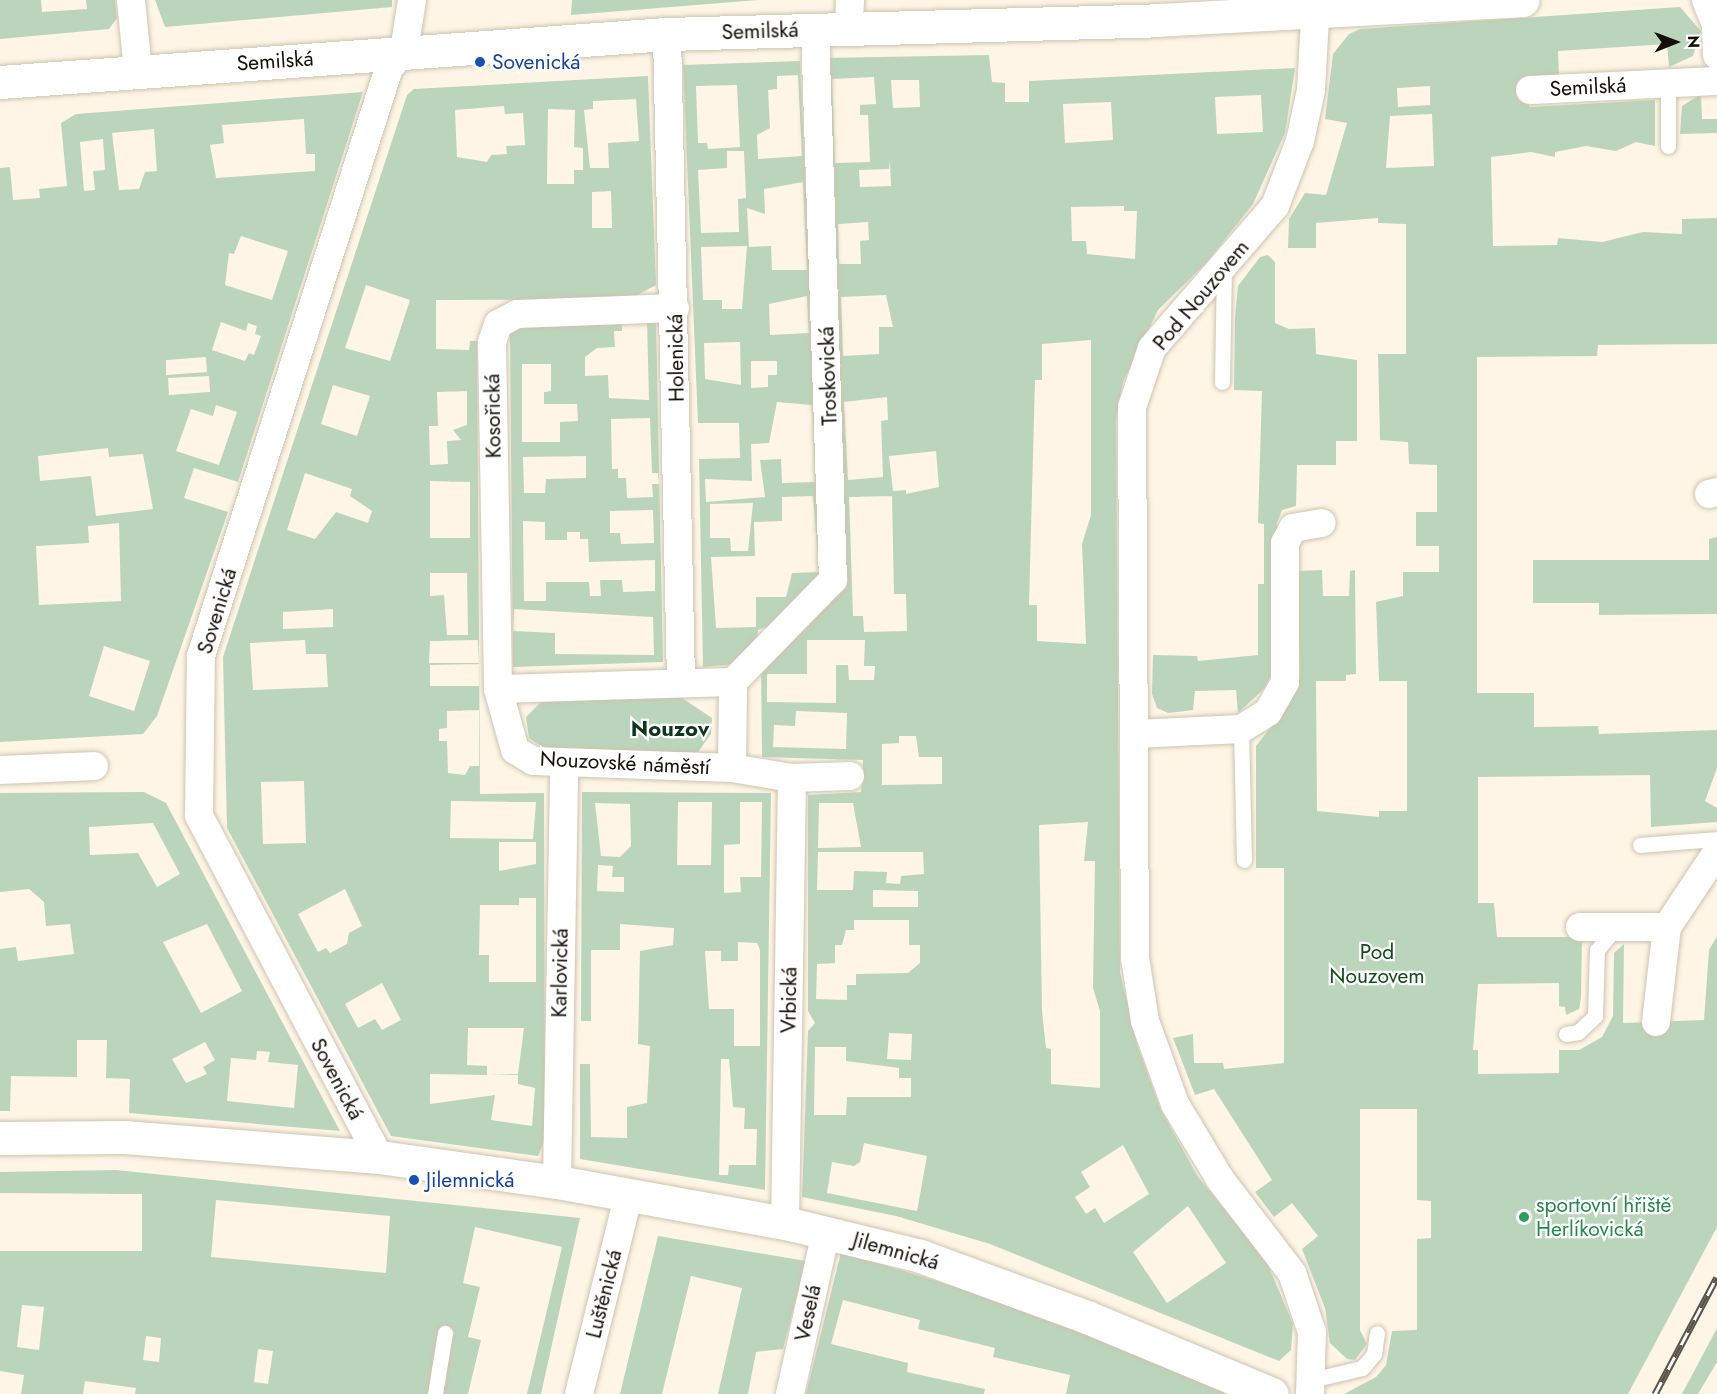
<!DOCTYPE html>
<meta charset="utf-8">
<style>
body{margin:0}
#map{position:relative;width:1717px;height:1394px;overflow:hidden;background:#fef5e6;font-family:Jost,sans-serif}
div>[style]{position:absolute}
.green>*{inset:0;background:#bbd5bc}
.roads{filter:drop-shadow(0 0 2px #cec3b1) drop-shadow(0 0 2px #cec3b1)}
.lane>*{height:15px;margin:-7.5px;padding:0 7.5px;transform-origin:7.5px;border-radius:7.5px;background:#fff}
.street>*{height:28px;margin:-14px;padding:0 14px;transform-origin:14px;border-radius:14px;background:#fff}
.secondary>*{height:33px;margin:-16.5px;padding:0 16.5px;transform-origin:16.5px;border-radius:16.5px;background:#fff}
.rail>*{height:7px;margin-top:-3.5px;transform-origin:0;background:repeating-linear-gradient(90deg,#fff 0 14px,#59534a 0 28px);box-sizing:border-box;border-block:2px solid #59534a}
.dots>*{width:16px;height:16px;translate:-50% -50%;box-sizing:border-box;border:3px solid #fff;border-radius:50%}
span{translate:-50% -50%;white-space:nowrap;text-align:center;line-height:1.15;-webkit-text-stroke:4.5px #fff;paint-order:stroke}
.street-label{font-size:21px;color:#130f09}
.transit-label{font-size:21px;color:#164399}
.left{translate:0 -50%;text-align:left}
.park-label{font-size:21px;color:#16491e}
.leisure-label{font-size:21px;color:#27864d}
.neighbourhood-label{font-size:22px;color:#0e351e;font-weight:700}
.north{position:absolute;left:1645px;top:12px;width:60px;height:60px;-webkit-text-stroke:4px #fff;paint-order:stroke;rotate:89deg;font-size:16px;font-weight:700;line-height:24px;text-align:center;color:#130f09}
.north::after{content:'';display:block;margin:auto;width:21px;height:27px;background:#130f09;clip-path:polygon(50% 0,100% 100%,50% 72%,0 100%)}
</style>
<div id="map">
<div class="green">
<div style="clip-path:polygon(0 0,41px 0,42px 12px,87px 9px,86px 0,115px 0,117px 18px,109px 29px,0 39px)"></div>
<div style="clip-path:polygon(155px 0,392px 0,392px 7px,165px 27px)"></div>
<div style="clip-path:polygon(572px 0,758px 0,571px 15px)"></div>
<div style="clip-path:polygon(evenodd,1680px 7px,1701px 31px,1693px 56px,1669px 67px,1667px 44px,1558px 51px,1559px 75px,1528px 76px,1529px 107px,1655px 100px,1655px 146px,1636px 142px,1616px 151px,1586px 146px,1555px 152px,1555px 157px,1531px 152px,1491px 157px,1493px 246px,1557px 245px,1558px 238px,1602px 242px,1643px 232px,1682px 234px,1682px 219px,1717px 218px,1717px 344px,1598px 345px,1597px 356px,1477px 357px,1477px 693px,1534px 693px,1534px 727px,1598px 726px,1599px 734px,1717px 730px,1717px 768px,1705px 801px,1717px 808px,1717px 822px,1651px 827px,1650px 775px,1478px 777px,1478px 903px,1494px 903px,1497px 937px,1582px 937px,1581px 998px,1579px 1009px,1566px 1015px,1565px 1007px,1559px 1006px,1559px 983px,1478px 984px,1473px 1050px,1478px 1050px,1478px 1074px,1559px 1073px,1559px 1050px,1579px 1050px,1602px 1037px,1613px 1016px,1614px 953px,1624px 944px,1623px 1023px,1704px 1020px,1709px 950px,1717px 936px,1717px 1227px,1628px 1394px,1344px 1394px,1376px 1377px,1386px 1365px,1392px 1331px,1417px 1330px,1417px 1239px,1431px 1238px,1431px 1201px,1417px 1200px,1417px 1109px,1360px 1109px,1360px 1330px,1367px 1344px,1355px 1360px,1347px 1359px,1330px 1343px,1325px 1308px,1302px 1249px,1318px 1236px,1292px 1203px,1274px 1217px,1255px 1192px,1272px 1180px,1214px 1089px,1195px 1095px,1173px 1038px,1193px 1034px,1194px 1063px,1223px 1063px,1224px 1069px,1284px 1063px,1284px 868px,1256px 868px,1256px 746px,1288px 705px,1300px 676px,1297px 571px,1322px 570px,1323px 596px,1349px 596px,1350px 571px,1355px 570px,1356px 674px,1346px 675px,1346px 681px,1316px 681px,1317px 811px,1379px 817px,1379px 811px,1407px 811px,1407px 681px,1379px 681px,1376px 602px,1403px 596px,1403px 572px,1439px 572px,1439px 546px,1416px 546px,1416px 512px,1437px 512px,1437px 465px,1409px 464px,1408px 442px,1380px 440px,1378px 354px,1406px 354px,1406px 224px,1378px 223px,1378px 218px,1316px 223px,1316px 248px,1288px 248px,1289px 219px,1305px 193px,1326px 195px,1347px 123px,1325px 119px,1333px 54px,1349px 34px,1360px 29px,1680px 7px,1430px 86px,1430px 105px,1398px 107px,1397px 88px,1430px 86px,1680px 7px,1432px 114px,1434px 166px,1386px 168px,1390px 116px,1432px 114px)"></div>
<div style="clip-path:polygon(evenodd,989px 55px,992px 82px,1005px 83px,1005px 102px,1029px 102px,1029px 81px,1295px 68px,1285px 133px,1253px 204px,1207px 262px,1158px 310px,1123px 382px,1116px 420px,1120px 972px,1138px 1047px,1160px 1108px,1198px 1177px,1266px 1260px,1293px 1324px,1291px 1350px,1279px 1361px,990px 1244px,896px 1216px,802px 1197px,808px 1031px,815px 1023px,808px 1011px,808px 795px,861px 792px,863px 760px,762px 757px,761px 668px,843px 582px,824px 58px,989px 55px,874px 77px,876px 104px,860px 105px,860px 115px,868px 115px,870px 162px,835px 163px,832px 79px,874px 77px,989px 55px,891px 80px,919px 80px,920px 107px,893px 108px,891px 80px,989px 55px,1261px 95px,1263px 132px,1217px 134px,1215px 97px,1261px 95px,989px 55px,1111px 102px,1113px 140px,1065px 143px,1063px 104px,1111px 102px,989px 55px,890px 161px,891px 186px,860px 187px,859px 170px,889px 169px,890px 161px,989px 55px,1124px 206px,1124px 211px,1137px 211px,1135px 259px,1087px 254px,1086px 241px,1072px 241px,1071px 207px,1124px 206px,989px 55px,868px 222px,869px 240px,860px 241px,861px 264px,839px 264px,838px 224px,868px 222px,989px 55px,886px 295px,893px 327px,879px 327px,879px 354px,843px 356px,841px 297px,886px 295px,989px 55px,1091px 340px,1091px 515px,1082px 544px,1086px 644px,1037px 641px,1037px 605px,1029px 605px,1035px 380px,1042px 380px,1042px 344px,1091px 340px,989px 55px,887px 397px,888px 420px,881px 421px,883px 477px,848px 480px,844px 402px,887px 397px,989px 55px,936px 451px,939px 487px,906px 494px,906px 490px,893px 491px,889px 456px,936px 451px,989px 55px,892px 496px,894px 594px,906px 594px,907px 631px,864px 632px,863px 616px,853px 616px,849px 497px,892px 496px,989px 55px,807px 640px,865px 640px,864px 666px,875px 666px,874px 680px,849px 680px,848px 665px,836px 665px,836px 703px,767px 702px,767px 674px,807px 674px,807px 640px,989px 55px,796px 711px,847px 713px,846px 749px,773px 747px,774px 725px,795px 726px,796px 711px,989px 55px,899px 736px,916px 736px,919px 757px,942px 757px,942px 784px,882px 785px,882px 744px,899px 743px,899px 736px,989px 55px,819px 803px,853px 803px,861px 847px,818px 848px,819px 803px,989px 55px,1088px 822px,1084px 861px,1095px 861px,1093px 988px,1100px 1011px,1100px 1088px,1051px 1084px,1051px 1049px,1046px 1048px,1042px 1011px,1039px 825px,1088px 822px,989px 55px,818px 852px,923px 852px,924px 874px,901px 876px,900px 884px,886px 883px,887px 872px,854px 871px,853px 890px,817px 890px,818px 852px,989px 55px,873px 890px,918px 891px,918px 907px,873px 907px,873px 890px,989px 55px,854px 920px,909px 920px,909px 945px,920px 945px,920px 963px,908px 973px,856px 974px,856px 985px,847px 985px,847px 1000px,816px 999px,817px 964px,835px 963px,835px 945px,842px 945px,846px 930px,854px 930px,854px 920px,989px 55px,889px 1033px,912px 1034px,911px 1060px,887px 1059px,889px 1033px,989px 55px,815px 1047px,846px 1047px,846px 1061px,899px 1068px,899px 1078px,911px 1078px,911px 1097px,847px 1097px,846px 1115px,814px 1115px,815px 1047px,989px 55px,864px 1143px,927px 1156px,917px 1211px,827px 1193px,832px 1162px,854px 1166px,860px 1162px,864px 1143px,989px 55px,1123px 1145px,1149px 1194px,1104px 1223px,1095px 1208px,1086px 1214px,1075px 1197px,1090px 1187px,1081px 1172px,1123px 1145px,989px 55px,1188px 1206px,1226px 1263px,1167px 1303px,1133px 1252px,1188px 1206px)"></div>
<div style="clip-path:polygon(evenodd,800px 61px,823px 572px,769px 626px,758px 630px,757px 644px,737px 664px,703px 667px,699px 459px,740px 458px,739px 423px,698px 423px,683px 65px,800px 61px,798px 75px,802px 156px,758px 159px,757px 135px,770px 128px,768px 90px,777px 89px,777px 76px,798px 75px,800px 61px,737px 85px,740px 147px,708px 149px,707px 143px,698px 143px,696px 86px,737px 85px,800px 61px,727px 151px,744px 151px,746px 198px,738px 199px,739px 232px,701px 233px,698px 170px,727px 168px,727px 151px,800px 61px,803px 182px,807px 270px,772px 270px,771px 246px,749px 247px,747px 208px,765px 214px,764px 189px,803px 182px,800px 61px,747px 246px,742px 309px,722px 309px,722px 300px,703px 300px,701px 247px,747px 246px,800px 61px,807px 296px,809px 333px,770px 335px,769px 304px,807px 296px,800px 61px,740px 342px,741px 385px,705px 379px,704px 343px,740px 342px,800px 61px,751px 361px,777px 361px,777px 375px,768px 375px,768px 387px,751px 388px,751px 361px,800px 61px,777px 402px,812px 405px,815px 482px,782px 483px,781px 459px,760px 460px,765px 497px,706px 502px,705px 479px,752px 481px,751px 444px,769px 443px,777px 402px,800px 61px,813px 496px,819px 572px,792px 573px,786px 597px,756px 597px,756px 627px,716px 628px,711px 557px,755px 556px,754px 522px,782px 521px,782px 497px,813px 496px,800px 61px,753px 503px,748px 551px,731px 551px,730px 538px,710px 538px,710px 504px,753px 503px)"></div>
<div style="clip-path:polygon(evenodd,648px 76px,656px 285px,630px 299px,436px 300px,436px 349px,469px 350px,470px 341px,477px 341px,480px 794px,544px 793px,545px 1139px,538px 1156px,391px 1136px,227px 828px,223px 657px,407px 95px,414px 89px,648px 76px,636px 99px,639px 141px,608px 143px,609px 168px,590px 168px,584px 110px,593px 109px,593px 101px,636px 99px,648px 76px,504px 106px,505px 114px,523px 113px,525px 145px,506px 146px,507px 154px,491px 155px,487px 162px,457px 157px,455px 110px,504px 106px,648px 76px,548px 109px,575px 110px,574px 147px,583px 148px,583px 170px,574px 170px,574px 184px,547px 184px,548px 109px,648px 76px,611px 191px,612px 228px,592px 228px,592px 192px,611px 191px,648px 76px,366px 285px,410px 300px,390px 361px,345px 348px,366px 285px,648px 76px,333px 385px,370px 396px,357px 436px,321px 424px,333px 385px,648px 76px,467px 391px,467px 425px,453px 430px,461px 440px,447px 441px,448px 464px,430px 465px,429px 426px,438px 426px,437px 392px,467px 391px,648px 76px,305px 473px,352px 489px,350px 496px,372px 511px,368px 523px,336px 512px,315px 539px,287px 530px,305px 473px,648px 76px,430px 481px,470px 482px,470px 538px,430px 538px,430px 481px,648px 76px,430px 573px,467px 573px,468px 635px,447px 635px,444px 595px,430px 596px,430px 573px,648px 76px,333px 609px,333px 627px,283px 629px,283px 612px,333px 609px,648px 76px,305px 640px,306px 654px,326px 654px,328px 687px,253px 690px,250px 643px,305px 640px,648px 76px,478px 640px,479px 663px,429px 663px,430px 641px,478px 640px,648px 76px,479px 664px,479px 686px,430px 686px,430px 665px,479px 664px,648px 76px,479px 710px,479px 766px,470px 766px,465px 775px,448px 773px,447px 741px,439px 741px,439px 729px,447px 728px,447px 711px,479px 710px,648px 76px,304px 781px,306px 843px,263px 844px,261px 782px,304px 781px,648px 76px,451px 801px,536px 802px,533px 839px,450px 838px,451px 801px,648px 76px,499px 842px,536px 842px,536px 864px,499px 871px,499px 842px,648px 76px,345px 889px,362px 926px,349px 933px,347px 944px,330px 953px,326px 948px,318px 952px,298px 914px,345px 889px,648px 76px,519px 898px,536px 898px,536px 982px,489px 982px,489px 955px,479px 955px,480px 905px,519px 905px,519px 898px,648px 76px,382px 983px,401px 1020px,382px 1030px,375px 1019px,358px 1028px,345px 1004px,382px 983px,648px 76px,468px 1028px,524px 1028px,518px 1074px,489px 1075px,518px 1075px,518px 1084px,535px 1088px,532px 1126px,491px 1120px,495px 1095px,430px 1104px,430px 1074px,487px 1075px,487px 1066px,467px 1065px,468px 1028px)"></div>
<div style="clip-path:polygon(evenodd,363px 92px,238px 482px,194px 468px,184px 498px,228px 512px,157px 716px,143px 734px,0 742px,0 168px,10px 167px,13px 200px,40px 198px,39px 189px,67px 186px,61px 123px,76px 114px,363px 92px,304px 119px,306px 154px,315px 154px,315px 171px,216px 178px,210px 145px,224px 143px,222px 125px,304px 119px,363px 92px,154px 129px,157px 171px,145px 172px,139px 189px,119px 190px,112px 133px,154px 129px,363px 92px,103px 139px,105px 170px,93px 171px,95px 190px,84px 191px,80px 142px,103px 139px,363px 92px,241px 236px,288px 251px,272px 300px,225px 285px,229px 253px,234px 254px,241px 236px,363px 92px,221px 322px,246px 331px,248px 323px,257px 326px,255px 334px,261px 336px,254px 355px,249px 353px,245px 361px,212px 350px,221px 322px,363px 92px,206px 357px,207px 372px,166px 375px,166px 360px,206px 357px,363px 92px,209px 376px,210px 392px,169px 395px,168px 378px,209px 376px,363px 92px,216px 405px,237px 412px,219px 465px,176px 451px,191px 409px,213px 416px,216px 405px,363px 92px,108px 448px,109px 457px,143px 454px,153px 509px,96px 516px,91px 476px,40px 481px,38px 456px,108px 448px,363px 92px,119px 523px,121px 601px,39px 605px,36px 546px,89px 543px,88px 526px,119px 523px,363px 92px,104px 646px,150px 661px,134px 711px,89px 696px,104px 646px)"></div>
<div style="clip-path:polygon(1701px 94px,1702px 119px,1717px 119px,1717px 133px,1680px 134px,1682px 106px)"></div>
<div style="clip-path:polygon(1268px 255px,1275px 262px,1275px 323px,1289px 329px,1315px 328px,1316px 354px,1357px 360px,1357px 441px,1336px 441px,1336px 465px,1297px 465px,1296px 506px,1282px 510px,1277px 523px,1276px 665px,1264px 689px,1238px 713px,1236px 690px,1195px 691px,1193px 710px,1168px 713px,1157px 708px,1152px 694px,1153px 655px,1197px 656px,1198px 661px,1258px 655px,1258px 584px,1264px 584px,1264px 524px,1258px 523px,1262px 391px,1234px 390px,1235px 318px,1238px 286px,1260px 257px)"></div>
<div style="clip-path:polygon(evenodd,656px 320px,663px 662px,513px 667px,510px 335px,519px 325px,656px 320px,647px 321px,649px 400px,609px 398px,608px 375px,585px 376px,585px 357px,597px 348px,615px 347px,614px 331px,622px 331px,622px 322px,647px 321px,656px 320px,522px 364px,551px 364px,551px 391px,544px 392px,544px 404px,577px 404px,578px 421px,560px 422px,560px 442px,522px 442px,522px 364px,656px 320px,650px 418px,652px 473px,658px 473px,659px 484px,652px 484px,653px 497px,627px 498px,626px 478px,618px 478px,618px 469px,612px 469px,611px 419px,650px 418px,656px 320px,586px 456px,586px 478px,546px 479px,545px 493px,524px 493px,523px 457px,586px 456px,656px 320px,653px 510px,654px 543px,621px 544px,620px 533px,610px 533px,610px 511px,653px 510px,656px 320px,523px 521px,545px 522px,545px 540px,567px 540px,567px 532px,580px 532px,580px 539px,588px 539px,589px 562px,655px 560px,655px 591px,623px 592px,622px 580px,600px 580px,601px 596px,590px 596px,589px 582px,546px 582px,546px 601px,524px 601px,523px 521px,656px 320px,514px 609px,653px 617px,654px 655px,555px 654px,555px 633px,513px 631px,514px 609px)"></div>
<div style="clip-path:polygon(1717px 537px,1717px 614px,1599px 615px,1599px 603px,1533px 603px,1533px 560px,1709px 560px,1709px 539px)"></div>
<div style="clip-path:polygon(679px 696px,712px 718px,711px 734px,698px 752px,549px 752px,529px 738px,526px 717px,542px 701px)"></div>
<div style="clip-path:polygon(evenodd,144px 792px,166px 803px,340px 1131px,129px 1113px,130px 1079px,106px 1078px,107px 1040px,77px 1040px,77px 1077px,11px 1076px,10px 1111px,0 1111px,0 949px,16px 947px,18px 961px,74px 954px,70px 924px,46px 926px,44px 902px,29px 889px,0 892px,0 793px,144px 792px,153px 823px,180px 874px,157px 887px,138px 853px,90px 855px,89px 827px,153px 823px,144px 792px,207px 924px,242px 991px,201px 1013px,163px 942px,207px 924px,144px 792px,205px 1042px,215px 1060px,203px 1067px,207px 1074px,186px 1083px,172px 1059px,205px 1042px,144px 792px,257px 1051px,270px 1052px,268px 1062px,298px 1065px,294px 1108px,227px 1101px,231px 1058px,256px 1060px,257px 1051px)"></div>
<div style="clip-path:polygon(evenodd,582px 792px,771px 793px,765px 1190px,580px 1159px,580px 1064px,590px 1064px,591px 1137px,627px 1138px,627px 1107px,647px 1103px,650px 1046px,638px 1044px,640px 951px,673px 945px,674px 928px,620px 924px,620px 950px,591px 950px,591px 1021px,581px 1021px,582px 792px,678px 802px,712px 802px,711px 865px,677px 865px,678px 802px,582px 792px,740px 802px,762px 802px,761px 877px,740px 877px,741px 892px,724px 893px,724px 845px,740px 844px,740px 802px,582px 792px,595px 803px,630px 804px,631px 846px,620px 857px,601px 856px,595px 803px,582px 792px,598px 865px,613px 866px,612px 877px,624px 877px,624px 892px,597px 891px,598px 865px,582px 792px,738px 942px,757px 943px,760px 950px,760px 1046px,734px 1046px,734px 1009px,709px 1009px,705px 951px,721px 951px,721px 961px,738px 961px,738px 942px,582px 792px,721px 1059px,729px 1059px,733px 1107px,745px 1108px,744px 1129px,757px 1129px,756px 1165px,729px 1165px,728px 1175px,719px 1175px,721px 1059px)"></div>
<div style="clip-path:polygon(evenodd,116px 1170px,580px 1218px,541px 1394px,527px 1394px,562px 1247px,475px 1227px,463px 1283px,480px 1287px,468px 1337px,481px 1340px,468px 1394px,135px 1394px,136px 1388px,85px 1381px,83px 1394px,21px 1394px,24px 1375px,0 1371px,0 1251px,142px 1251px,142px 1194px,0 1193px,0 1172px,116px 1170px,216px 1200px,390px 1216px,386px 1273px,211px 1257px,216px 1200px,116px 1170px,22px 1305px,44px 1307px,39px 1350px,17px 1347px,22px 1305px,116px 1170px,146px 1336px,161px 1338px,159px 1362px,143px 1360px,146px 1336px,116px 1170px,258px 1349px,273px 1351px,268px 1384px,254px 1382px,258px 1349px)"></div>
<div style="clip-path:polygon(658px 1236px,806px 1261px,783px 1349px,756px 1352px,748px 1394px,718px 1394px,742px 1288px,691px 1276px,662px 1394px,620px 1394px)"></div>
<div style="clip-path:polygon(841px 1252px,999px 1300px,1237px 1394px,1066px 1394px,1070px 1375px,993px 1357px,995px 1348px,918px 1329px,920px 1320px,843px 1300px,831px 1344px,908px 1363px,907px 1372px,985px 1389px,984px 1394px,806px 1394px)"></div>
<div style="clip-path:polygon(1717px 1328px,1717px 1362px,1698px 1394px,1682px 1394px)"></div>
</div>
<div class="roads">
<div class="lane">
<div style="left:1668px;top:83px;width:63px;rotate:90deg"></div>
<div style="left:1222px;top:382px;width:113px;rotate:-89deg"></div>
<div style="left:1241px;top:729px;width:131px;rotate:88.7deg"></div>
<div style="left:1640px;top:845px;width:77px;rotate:-4.5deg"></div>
<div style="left:1566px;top:1034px;width:12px;rotate:-9deg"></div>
<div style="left:1578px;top:1032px;width:23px;rotate:-43deg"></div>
<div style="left:1595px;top:1016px;width:66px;rotate:-88.3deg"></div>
<div style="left:1597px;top:950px;width:30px;rotate:-50deg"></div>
<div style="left:1311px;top:1380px;width:52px;rotate:-13.2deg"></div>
<div style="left:1362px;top:1368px;width:18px;rotate:-49deg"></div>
<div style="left:1374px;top:1354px;width:21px;rotate:-82deg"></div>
<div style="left:435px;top:1394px;width:62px;rotate:-80.7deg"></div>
</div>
<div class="street">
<div style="left:131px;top:0;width:71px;rotate:84.4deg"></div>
<div style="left:1706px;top:0;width:27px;rotate:68deg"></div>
<div style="left:1716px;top:25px;width:30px;rotate:88deg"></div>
<div style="left:849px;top:28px;width:28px;rotate:-88deg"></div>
<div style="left:667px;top:34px;width:647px;rotate:88.76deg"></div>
<div style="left:1530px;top:90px;width:187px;rotate:-2.8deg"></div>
<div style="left:675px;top:308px;width:158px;rotate:177.8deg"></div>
<div style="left:517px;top:314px;width:21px;rotate:152deg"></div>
<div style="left:498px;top:324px;width:19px;rotate:108deg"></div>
<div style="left:492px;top:342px;width:347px;rotate:89deg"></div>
<div style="left:498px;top:689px;width:63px;rotate:74.4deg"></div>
<div style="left:515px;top:750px;width:21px;rotate:31deg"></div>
<div style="left:533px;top:761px;width:199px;rotate:2deg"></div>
<div style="left:732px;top:768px;width:61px;rotate:9.5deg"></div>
<div style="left:792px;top:778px;width:445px;rotate:90.9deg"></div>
<div style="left:1709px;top:494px;width:8px;rotate:-14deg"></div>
<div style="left:733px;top:682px;width:143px;rotate:-45.6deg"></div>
<div style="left:833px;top:580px;width:551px;rotate:-91.87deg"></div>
<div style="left:498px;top:689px;width:235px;rotate:-1.7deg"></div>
<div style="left:1135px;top:734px;width:106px;rotate:-2.7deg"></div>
<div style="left:1241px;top:729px;width:32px;rotate:-32deg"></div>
<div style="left:1268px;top:712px;width:34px;rotate:-60deg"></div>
<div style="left:1285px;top:682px;width:139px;rotate:-90deg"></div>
<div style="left:1285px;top:543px;width:17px;rotate:-62deg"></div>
<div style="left:1293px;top:528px;width:29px;rotate:-10deg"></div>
<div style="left:732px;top:768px;width:86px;rotate:-89.3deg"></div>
<div style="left:0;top:770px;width:94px;rotate:-2.4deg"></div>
<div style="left:792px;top:778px;width:58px;rotate:-2deg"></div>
<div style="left:1580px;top:927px;width:87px"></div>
<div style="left:1667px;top:927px;width:90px;rotate:-56.3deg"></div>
<div style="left:1656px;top:1022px;width:96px;rotate:-83.4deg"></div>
<div style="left:379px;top:1157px;width:386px;rotate:-117.8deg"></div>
<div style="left:199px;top:815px;width:159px;rotate:-89.3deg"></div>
<div style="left:201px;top:656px;width:617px;rotate:-72.27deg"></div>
<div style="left:389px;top:68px;width:23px;rotate:-49deg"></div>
<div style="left:404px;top:51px;width:52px;rotate:-81.1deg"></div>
<div style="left:557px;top:1182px;width:417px;rotate:-89deg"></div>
<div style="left:579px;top:1394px;width:206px;rotate:-76deg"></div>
<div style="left:790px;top:1394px;width:166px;rotate:-77.5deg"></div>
<div style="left:1310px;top:1394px;width:62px;rotate:-88.2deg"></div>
<div style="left:1312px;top:1332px;width:62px;rotate:-108.7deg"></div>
<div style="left:1292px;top:1273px;width:118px;rotate:-127.5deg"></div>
<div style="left:1220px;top:1179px;width:87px;rotate:-121deg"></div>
<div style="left:1175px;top:1104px;width:88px;rotate:-109.9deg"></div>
<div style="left:1145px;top:1021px;width:64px;rotate:-99deg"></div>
<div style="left:1135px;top:958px;width:551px;rotate:-90.31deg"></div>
<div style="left:1132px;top:407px;width:62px;rotate:-71.3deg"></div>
<div style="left:1152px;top:348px;width:188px;rotate:-49.1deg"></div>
<div style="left:1275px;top:206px;width:70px;rotate:-69deg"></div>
<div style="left:1300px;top:141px;width:52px;rotate:-77.8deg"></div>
<div style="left:1311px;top:90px;width:90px;rotate:-86.8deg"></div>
</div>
<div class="secondary">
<div style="left:0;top:82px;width:669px;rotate:-4.12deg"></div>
<div style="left:667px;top:34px;width:490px;rotate:-1.6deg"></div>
<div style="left:1157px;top:20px;width:366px;rotate:-3.1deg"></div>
<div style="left:0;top:1138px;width:124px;rotate:-0.5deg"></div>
<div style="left:124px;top:1137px;width:256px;rotate:4.5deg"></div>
<div style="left:379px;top:1157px;width:180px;rotate:8deg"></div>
<div style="left:557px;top:1182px;width:232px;rotate:10.2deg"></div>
<div style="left:785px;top:1223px;width:139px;rotate:13.7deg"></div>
<div style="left:920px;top:1256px;width:178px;rotate:20.1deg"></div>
<div style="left:1087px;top:1317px;width:200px;rotate:22.6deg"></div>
</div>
</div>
<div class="rail">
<div style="left:1655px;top:1394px;width:132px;rotate:-62.1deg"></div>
</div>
<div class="dots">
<div style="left:480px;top:62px;background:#1a4fb4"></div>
<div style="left:414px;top:1180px;background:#1a4fb4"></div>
<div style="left:1524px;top:1217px;background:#2e9e5b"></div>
</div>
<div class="street-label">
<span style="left:760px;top:31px;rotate:-2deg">Semilská</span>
<span style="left:275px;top:61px;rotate:-4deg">Semilská</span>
<span style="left:1588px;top:87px;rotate:-3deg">Semilská</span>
<span style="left:1201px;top:295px;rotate:-50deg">Pod Nouzovem</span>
<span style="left:676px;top:358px;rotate:-91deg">Holenická</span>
<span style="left:828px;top:376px;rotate:-92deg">Troskovická</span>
<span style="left:493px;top:416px;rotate:-91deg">Kosořická</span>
<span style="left:217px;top:611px;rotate:-73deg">Sovenická</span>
<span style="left:625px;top:763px;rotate:3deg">Nouzovské náměstí</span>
<span style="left:560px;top:973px;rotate:-89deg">Karlovická</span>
<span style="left:789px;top:1000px;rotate:-89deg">Vrbická</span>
<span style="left:337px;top:1079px;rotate:62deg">Sovenická</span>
<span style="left:896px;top:1251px;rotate:16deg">Jilemnická</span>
<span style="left:604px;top:1294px;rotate:-76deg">Luštěnická</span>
<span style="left:808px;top:1313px;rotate:-78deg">Veselá</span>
</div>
<div class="transit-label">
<span class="left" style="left:492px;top:62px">Sovenická</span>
<span class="left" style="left:426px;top:1180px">Jilemnická</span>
</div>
<div class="park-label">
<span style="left:1377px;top:964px">Pod<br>Nouzovem</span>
</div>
<div class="leisure-label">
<span class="left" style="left:1536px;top:1217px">sportovní hřiště<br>Herlíkovická</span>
</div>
<div class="neighbourhood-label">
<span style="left:670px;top:729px">Nouzov</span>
</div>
<div class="north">N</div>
</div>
